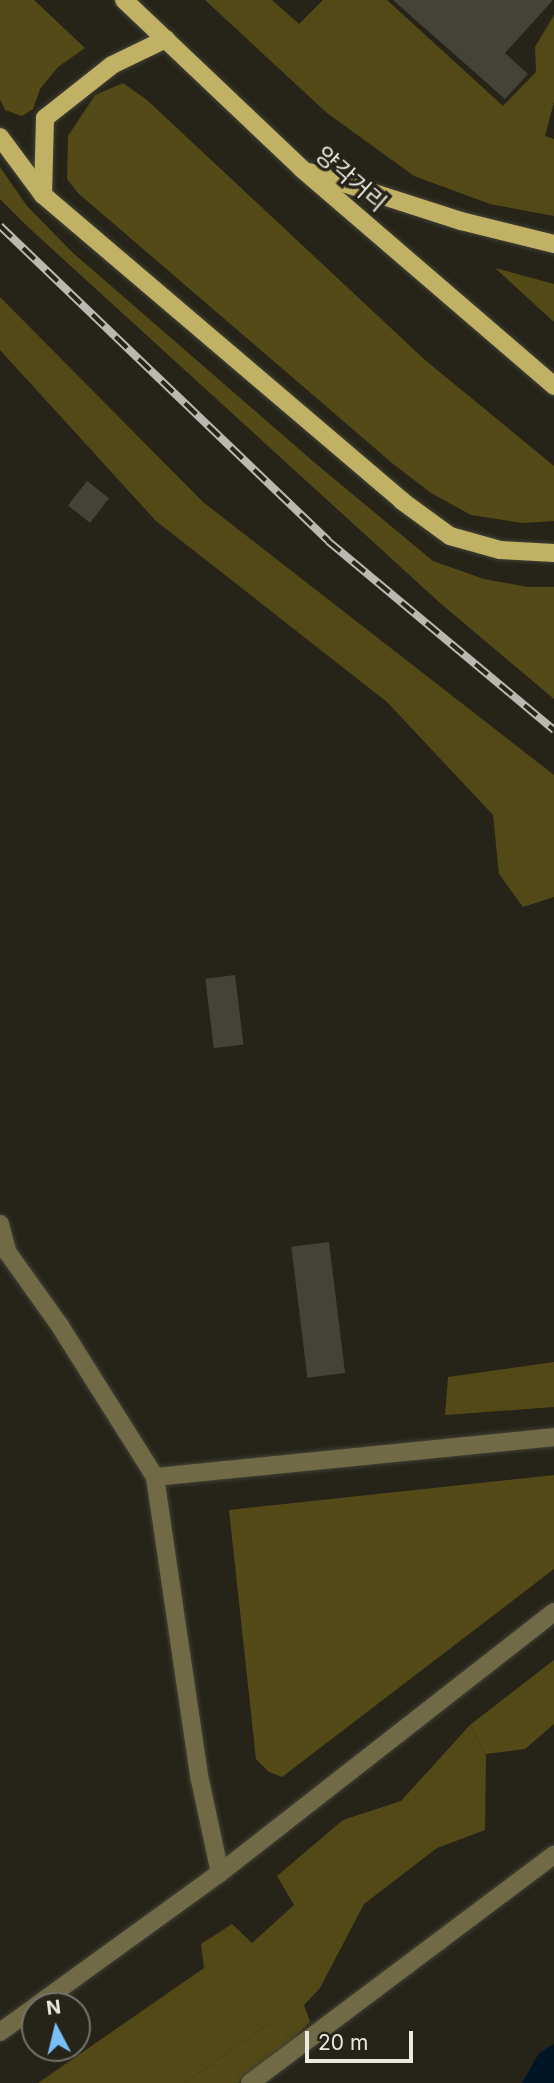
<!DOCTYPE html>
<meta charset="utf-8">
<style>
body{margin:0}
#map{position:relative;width:554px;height:2083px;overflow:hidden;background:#262419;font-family:Inter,"Noto Sans KR",sans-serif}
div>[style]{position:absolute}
.green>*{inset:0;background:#544a17}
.forest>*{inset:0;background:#534917}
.water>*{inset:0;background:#011527}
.building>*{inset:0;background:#454237;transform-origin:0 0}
.roads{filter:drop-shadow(0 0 2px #414035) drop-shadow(0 0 2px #414035)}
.minor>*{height:18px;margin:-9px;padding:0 9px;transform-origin:9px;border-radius:9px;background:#716a47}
.major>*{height:18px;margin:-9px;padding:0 9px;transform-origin:9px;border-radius:9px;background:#c0b165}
.rail>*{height:8px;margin-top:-4px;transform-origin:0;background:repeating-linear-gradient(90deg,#262419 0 16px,#bab9b1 0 32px);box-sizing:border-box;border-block:2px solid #bab9b1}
span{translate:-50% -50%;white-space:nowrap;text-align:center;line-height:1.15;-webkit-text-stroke:7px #262419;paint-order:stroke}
.street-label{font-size:23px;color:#eae9e2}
.north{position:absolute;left:21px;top:1992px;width:70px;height:70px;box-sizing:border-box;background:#262419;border:2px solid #747369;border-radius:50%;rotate:353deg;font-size:19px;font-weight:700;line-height:28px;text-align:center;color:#eae9e2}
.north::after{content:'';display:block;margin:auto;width:24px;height:32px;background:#7abef8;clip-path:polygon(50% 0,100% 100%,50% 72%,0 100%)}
.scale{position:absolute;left:305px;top:2031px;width:108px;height:32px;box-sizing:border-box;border:4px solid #eae9e2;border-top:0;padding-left:9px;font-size:21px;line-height:24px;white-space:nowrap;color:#eae9e2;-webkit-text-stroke:5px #262419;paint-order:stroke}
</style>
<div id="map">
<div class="green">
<div style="clip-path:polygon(0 0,34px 0,85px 48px,58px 67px,40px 89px,33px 109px,22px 116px,5px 110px,0 99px)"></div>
<div style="clip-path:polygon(123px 83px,147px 100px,425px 360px,554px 466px,554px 521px,523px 523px,471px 515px,431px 493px,392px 463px,78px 193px,67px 179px,68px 136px,95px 95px)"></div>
<div style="clip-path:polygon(0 167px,27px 206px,72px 252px,315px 463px,433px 561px,484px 579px,528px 587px,554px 587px,554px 699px,439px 602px,28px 227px,0 199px)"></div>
<div style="clip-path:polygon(495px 268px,554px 284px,554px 322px)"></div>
<div style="clip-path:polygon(554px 1475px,554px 1569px,282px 1777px,269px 1772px,256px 1759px,229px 1510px)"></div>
<div style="clip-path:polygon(554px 1660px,554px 1724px,525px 1749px,486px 1754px,470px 1725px)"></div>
<div style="clip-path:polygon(267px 2025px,295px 2037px,238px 2083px,185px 2083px)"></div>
</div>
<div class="forest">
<div style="clip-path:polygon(205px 0,272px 0,299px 24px,323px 0,387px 0,503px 106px,536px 72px,535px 47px,554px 15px,554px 102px,545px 136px,554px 139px,554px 216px,490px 204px,414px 176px,327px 113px)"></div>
<div style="clip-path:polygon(0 297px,203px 502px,554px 775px,554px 897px,523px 907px,499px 874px,493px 815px,387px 702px,156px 521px,0 350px)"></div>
<div style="clip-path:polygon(554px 1362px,554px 1407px,445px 1415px,448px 1377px)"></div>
<div style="clip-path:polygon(470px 1725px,486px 1754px,485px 1830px,437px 1848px,364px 1904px,320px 1988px,304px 2005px,310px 2022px,295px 2037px,267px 2025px,185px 2083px,38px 2083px,204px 1968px,201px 1944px,232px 1924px,252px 1943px,294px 1905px,277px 1876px,343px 1820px,401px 1801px)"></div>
</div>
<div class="water">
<div style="clip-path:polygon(554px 2044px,554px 2083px,522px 2083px,539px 2053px)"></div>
</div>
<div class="building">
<div style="clip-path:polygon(393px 0,553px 0,505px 53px,528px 74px,505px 99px)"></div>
<div style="left:87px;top:481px;width:28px;height:31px;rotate:38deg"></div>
<div style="left:235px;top:975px;width:70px;height:30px;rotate:83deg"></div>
<div style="left:329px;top:1242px;width:132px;height:38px;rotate:83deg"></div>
</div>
<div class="roads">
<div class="minor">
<div style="left:0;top:1224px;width:30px;rotate:75deg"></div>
<div style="left:8px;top:1253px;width:90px;rotate:54.5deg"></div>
<div style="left:60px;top:1326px;width:178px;rotate:57.8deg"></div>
<div style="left:155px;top:1477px;width:306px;rotate:81.6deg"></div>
<div style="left:200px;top:1780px;width:95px;rotate:77.9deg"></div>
<div style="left:155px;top:1477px;width:401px;rotate:-5.7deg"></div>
<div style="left:36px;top:2006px;width:227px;rotate:-35.9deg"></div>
<div style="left:220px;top:1873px;width:424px;rotate:-38deg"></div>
<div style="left:0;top:2032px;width:43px;rotate:-35.5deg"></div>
<div style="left:250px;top:2083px;width:380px;rotate:-36.9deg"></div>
</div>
<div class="major">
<div style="left:124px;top:0;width:245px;rotate:43.5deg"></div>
<div style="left:302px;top:169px;width:333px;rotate:40.7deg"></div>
<div style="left:0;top:137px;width:72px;rotate:53.4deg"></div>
<div style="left:43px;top:195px;width:472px;rotate:40.4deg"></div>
<div style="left:402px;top:501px;width:59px;rotate:36.1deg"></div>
<div style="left:450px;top:536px;width:52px;rotate:15.6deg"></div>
<div style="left:500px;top:550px;width:54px;rotate:3.2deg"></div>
<div style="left:309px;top:172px;width:160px;rotate:17.9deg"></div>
<div style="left:461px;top:221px;width:96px;rotate:13.9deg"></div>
<div style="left:43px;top:195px;width:77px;rotate:-88.5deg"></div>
<div style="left:45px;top:118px;width:85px;rotate:-38.3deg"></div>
<div style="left:112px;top:65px;width:60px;rotate:-25.7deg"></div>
</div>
</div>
<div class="rail">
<div style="left:0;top:226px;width:455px;rotate:43.8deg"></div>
<div style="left:328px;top:541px;width:295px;rotate:39.9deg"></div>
</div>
<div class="street-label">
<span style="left:351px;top:179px;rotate:41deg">양각거리</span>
</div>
<div class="north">N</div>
<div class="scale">20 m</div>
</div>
